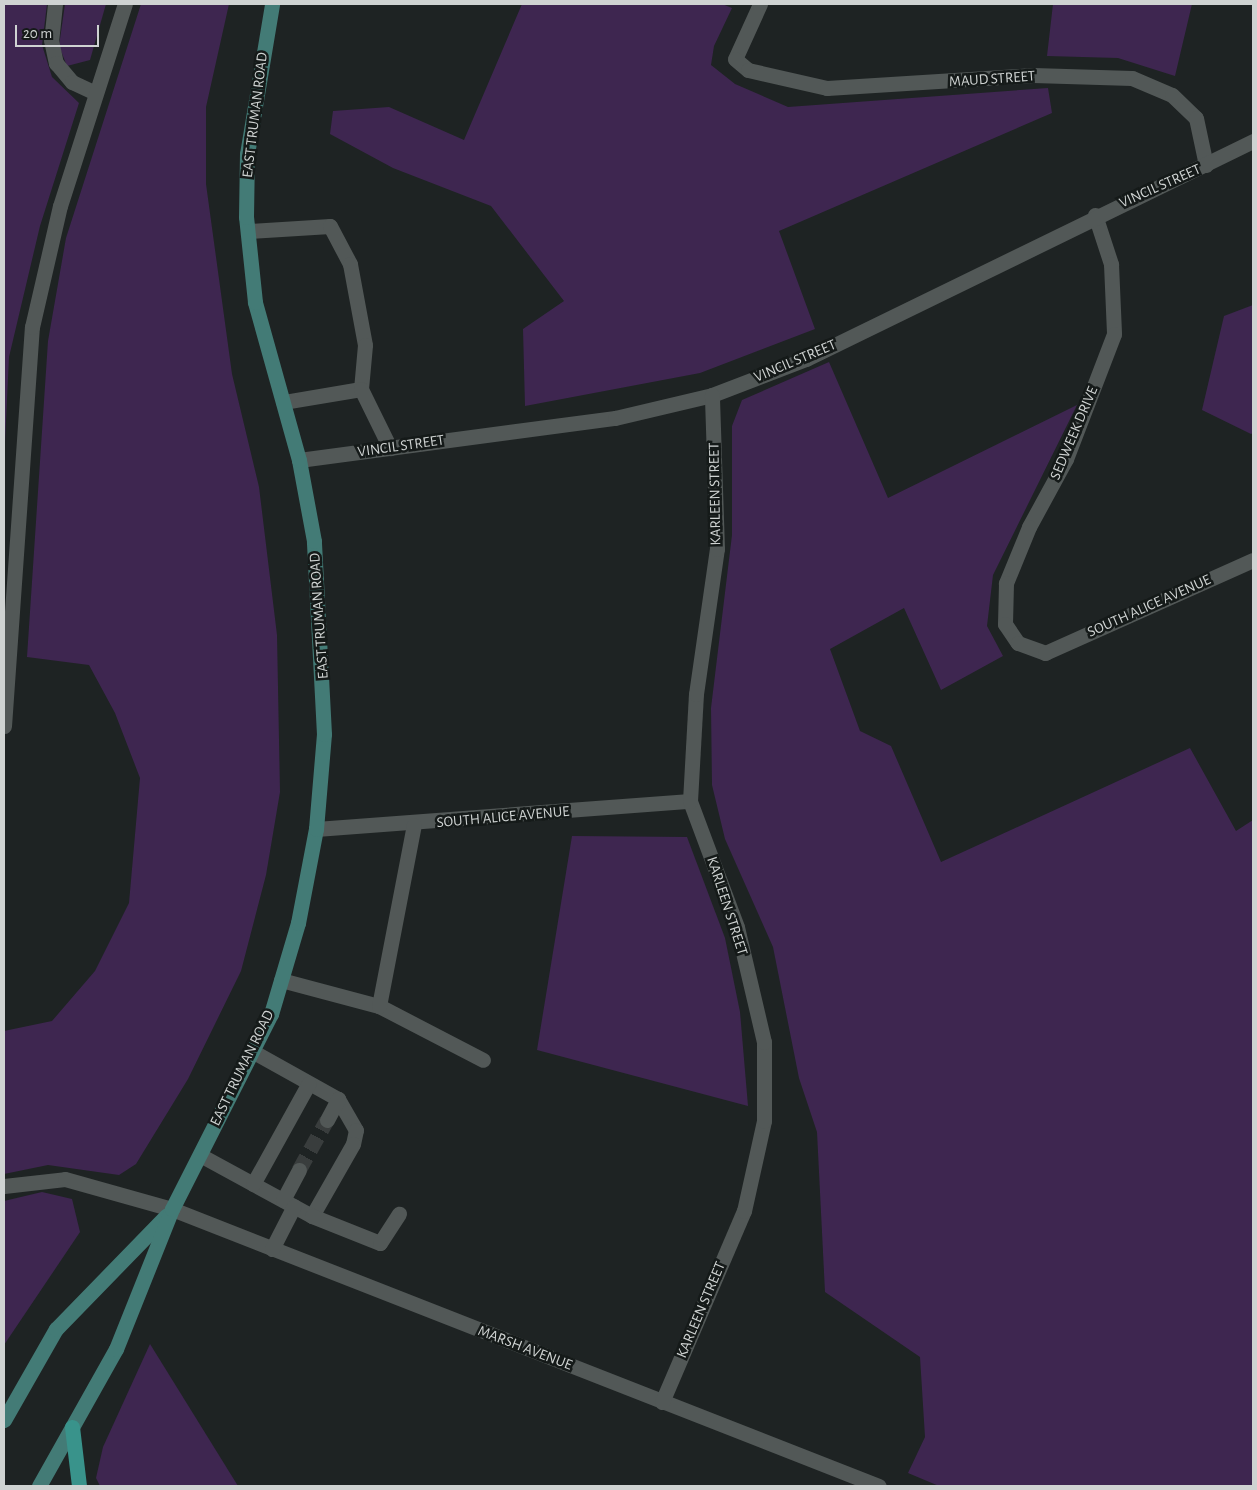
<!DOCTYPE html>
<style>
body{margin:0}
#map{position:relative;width:1257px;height:1490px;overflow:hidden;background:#1e2323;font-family:"Alegreya Sans",sans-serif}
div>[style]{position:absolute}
.green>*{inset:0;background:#3e2650}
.minor-tunnel>*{height:15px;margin-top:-7.5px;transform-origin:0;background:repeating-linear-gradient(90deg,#393d3d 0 15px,transparent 0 23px)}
.minor>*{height:15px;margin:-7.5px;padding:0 7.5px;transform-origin:7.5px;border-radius:7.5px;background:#525857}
.major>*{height:15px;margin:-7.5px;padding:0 7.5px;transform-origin:7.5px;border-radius:7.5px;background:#437b76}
.highway>*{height:15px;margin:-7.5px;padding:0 7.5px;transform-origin:7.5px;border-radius:7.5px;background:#39938b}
span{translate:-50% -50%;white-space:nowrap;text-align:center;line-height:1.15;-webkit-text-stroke:5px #151a19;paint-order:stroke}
.street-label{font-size:15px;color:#cfd3d2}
.frame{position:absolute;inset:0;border:5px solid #cfd3d2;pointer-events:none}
.scale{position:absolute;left:15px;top:25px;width:84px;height:22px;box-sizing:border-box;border:2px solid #cfd3d2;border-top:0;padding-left:6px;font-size:15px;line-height:18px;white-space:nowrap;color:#cfd3d2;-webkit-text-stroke:4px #151a19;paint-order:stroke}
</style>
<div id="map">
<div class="green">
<div style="clip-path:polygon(4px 4px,47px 4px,42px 45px,52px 77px,79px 103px,40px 226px,9px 357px,4px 464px)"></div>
<div style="clip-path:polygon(65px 4px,106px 4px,90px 60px,67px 66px,59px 46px)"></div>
<div style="clip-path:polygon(141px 4px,229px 4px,206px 107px,206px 184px,232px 374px,259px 487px,277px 635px,280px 792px,266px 875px,241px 971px,188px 1079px,136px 1164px,119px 1175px,48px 1165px,4px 1174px,4px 1031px,52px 1021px,95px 971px,129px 903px,140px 778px,115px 713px,89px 665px,27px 657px,48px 341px,66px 238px)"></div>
<div style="clip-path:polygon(522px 4px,722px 4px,732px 8px,714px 46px,711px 65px,735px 84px,788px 107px,1048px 88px,1052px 113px,779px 231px,815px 329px,700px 373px,525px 406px,523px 329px,564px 301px,491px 206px,393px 168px,330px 134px,333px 111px,389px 107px,464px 140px)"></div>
<div style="clip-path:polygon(1053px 4px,1192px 4px,1175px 76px,1118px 58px,1047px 56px)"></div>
<div style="clip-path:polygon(1253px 305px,1253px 433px,1251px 434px,1202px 410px,1224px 316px)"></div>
<div style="clip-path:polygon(829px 362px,888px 498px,1077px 405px,993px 575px,987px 626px,1003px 656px,941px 690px,904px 608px,830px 649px,860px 731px,891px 746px,941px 862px,1190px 748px,1236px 831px,1253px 820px,1253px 1486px,939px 1486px,908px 1473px,925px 1437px,920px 1357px,825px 1292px,817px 1132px,799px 1078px,773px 947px,725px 839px,712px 785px,711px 708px,732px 535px,732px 426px,742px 400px)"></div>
<div style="clip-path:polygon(572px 836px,687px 837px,725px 938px,740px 1012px,748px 1106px,537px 1050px)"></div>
<div style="clip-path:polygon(42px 1192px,72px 1199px,80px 1232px,4px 1345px,4px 1201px)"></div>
<div style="clip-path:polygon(150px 1344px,238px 1486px,100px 1486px,96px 1478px,103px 1447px)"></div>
</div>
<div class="minor-tunnel">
<div style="left:299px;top:1170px;width:57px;rotate:-60.8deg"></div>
</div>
<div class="minor">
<div style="left:55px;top:4px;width:36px;rotate:96deg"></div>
<div style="left:51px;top:40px;width:24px;rotate:78deg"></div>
<div style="left:56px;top:63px;width:25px;rotate:50deg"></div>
<div style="left:72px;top:82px;width:26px;rotate:25deg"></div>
<div style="left:760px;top:4px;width:60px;rotate:114.4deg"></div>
<div style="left:735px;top:59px;width:17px;rotate:40deg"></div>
<div style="left:748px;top:70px;width:81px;rotate:12.8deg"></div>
<div style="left:827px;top:88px;width:206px;rotate:-3.6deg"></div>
<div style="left:1033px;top:75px;width:99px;rotate:1.7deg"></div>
<div style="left:1132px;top:78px;width:43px;rotate:23deg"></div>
<div style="left:1172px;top:95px;width:33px;rotate:44deg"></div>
<div style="left:1196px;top:118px;width:48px;rotate:78deg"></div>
<div style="left:1095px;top:215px;width:52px;rotate:71.9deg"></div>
<div style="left:1111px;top:264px;width:70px;rotate:87.5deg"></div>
<div style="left:1114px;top:334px;width:134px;rotate:111deg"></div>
<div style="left:1066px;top:459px;width:77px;rotate:118.6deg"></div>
<div style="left:1029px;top:527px;width:61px;rotate:112.3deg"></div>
<div style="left:1006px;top:583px;width:41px;rotate:91.4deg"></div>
<div style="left:1005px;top:624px;width:23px;rotate:56deg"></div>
<div style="left:1018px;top:643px;width:29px;rotate:20deg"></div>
<div style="left:1045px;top:653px;width:228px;rotate:-24.1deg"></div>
<div style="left:248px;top:231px;width:82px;rotate:-3.5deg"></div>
<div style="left:330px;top:226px;width:43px;rotate:62.2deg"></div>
<div style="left:350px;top:264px;width:82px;rotate:79.5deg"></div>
<div style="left:365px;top:345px;width:44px;rotate:95.2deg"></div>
<div style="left:361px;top:389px;width:79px;rotate:170.5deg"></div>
<div style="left:361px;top:389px;width:66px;rotate:63.8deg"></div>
<div style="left:299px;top:460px;width:319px;rotate:-7.6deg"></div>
<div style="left:615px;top:418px;width:100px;rotate:-13.3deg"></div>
<div style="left:712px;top:395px;width:101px;rotate:-21deg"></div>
<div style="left:806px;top:359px;width:497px;rotate:-26deg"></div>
<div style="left:4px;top:726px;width:400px;rotate:-86deg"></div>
<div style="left:32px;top:327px;width:124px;rotate:-77deg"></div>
<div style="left:60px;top:206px;width:212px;rotate:-72.2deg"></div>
<div style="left:316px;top:829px;width:375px;rotate:-4.3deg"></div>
<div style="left:281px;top:980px;width:101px;rotate:14.9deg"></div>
<div style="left:379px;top:1006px;width:117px;rotate:27.4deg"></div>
<div style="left:379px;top:1006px;width:184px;rotate:-79.1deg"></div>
<div style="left:252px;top:1051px;width:98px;rotate:29.2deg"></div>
<div style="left:338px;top:1099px;width:36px;rotate:60deg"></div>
<div style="left:356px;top:1130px;width:14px;rotate:102deg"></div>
<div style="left:353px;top:1144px;width:83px;rotate:119.7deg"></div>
<div style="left:327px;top:1120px;width:24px;rotate:-62deg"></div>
<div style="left:200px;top:1155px;width:128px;rotate:28.6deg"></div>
<div style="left:312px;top:1216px;width:73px;rotate:21.7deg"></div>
<div style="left:380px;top:1243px;width:35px;rotate:-57deg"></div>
<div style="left:253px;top:1184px;width:115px;rotate:-61deg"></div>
<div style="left:4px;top:1186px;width:61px;rotate:-6.5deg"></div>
<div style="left:65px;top:1179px;width:111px;rotate:15.7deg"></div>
<div style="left:172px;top:1209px;width:759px;rotate:21.4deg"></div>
<div style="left:283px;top:1200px;width:34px;rotate:-62deg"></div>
<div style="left:272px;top:1249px;width:48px;rotate:-62.9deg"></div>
<div style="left:662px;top:1402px;width:208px;rotate:-66.8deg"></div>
<div style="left:744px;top:1211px;width:92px;rotate:-77.5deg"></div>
<div style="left:764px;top:1121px;width:79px;rotate:-90deg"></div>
<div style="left:764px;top:1042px;width:118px;rotate:-103.2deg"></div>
<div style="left:737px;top:927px;width:134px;rotate:-110.5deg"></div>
<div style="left:690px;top:801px;width:107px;rotate:-86.8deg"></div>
<div style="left:696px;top:694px;width:147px;rotate:-81.8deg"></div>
<div style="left:717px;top:549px;width:154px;rotate:-91.9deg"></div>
</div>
<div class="major">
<div style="left:4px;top:1420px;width:105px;rotate:-60.3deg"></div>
<div style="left:56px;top:1329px;width:158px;rotate:-45.8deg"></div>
<div style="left:39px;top:1486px;width:157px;rotate:-60.7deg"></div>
<div style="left:116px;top:1349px;width:151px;rotate:-68.2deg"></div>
<div style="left:172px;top:1209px;width:219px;rotate:-63.1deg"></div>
<div style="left:271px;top:1014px;width:95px;rotate:-73.5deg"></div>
<div style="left:298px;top:923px;width:96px;rotate:-79.2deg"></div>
<div style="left:316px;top:829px;width:95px;rotate:-85.2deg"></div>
<div style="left:324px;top:734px;width:193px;rotate:-93deg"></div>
<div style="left:314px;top:541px;width:82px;rotate:-100.5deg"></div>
<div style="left:299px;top:460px;width:164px;rotate:-105.6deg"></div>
<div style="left:255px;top:302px;width:85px;rotate:-96deg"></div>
<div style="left:246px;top:217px;width:63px;rotate:-89.1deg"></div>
<div style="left:247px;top:154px;width:152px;rotate:-80.5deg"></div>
</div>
<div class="highway">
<div style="left:72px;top:1427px;width:59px;rotate:83.2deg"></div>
</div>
<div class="street-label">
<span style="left:992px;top:79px;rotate:-4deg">MAUD STREET</span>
<span style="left:255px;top:115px;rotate:-83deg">EAST TRUMAN ROAD</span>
<span style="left:1160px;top:186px;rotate:-24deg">VINCIL STREET</span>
<span style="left:795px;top:361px;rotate:-23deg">VINCIL STREET</span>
<span style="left:1074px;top:433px;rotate:-67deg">SEDWEEK DRIVE</span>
<span style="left:401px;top:446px;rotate:-8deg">VINCIL STREET</span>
<span style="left:715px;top:494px;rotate:-91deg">KARLEEN STREET</span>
<span style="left:1149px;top:606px;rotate:-24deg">SOUTH ALICE AVENUE</span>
<span style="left:319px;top:616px;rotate:-94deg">EAST TRUMAN ROAD</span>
<span style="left:503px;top:817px;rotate:-5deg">SOUTH ALICE AVENUE</span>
<span style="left:727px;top:906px;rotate:72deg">KARLEEN STREET</span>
<span style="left:242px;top:1068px;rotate:-64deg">EAST TRUMAN ROAD</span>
<span style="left:701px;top:1310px;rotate:-67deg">KARLEEN STREET</span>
<span style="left:525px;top:1348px;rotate:21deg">MARSH AVENUE</span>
</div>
<div class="frame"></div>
<div class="scale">20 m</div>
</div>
